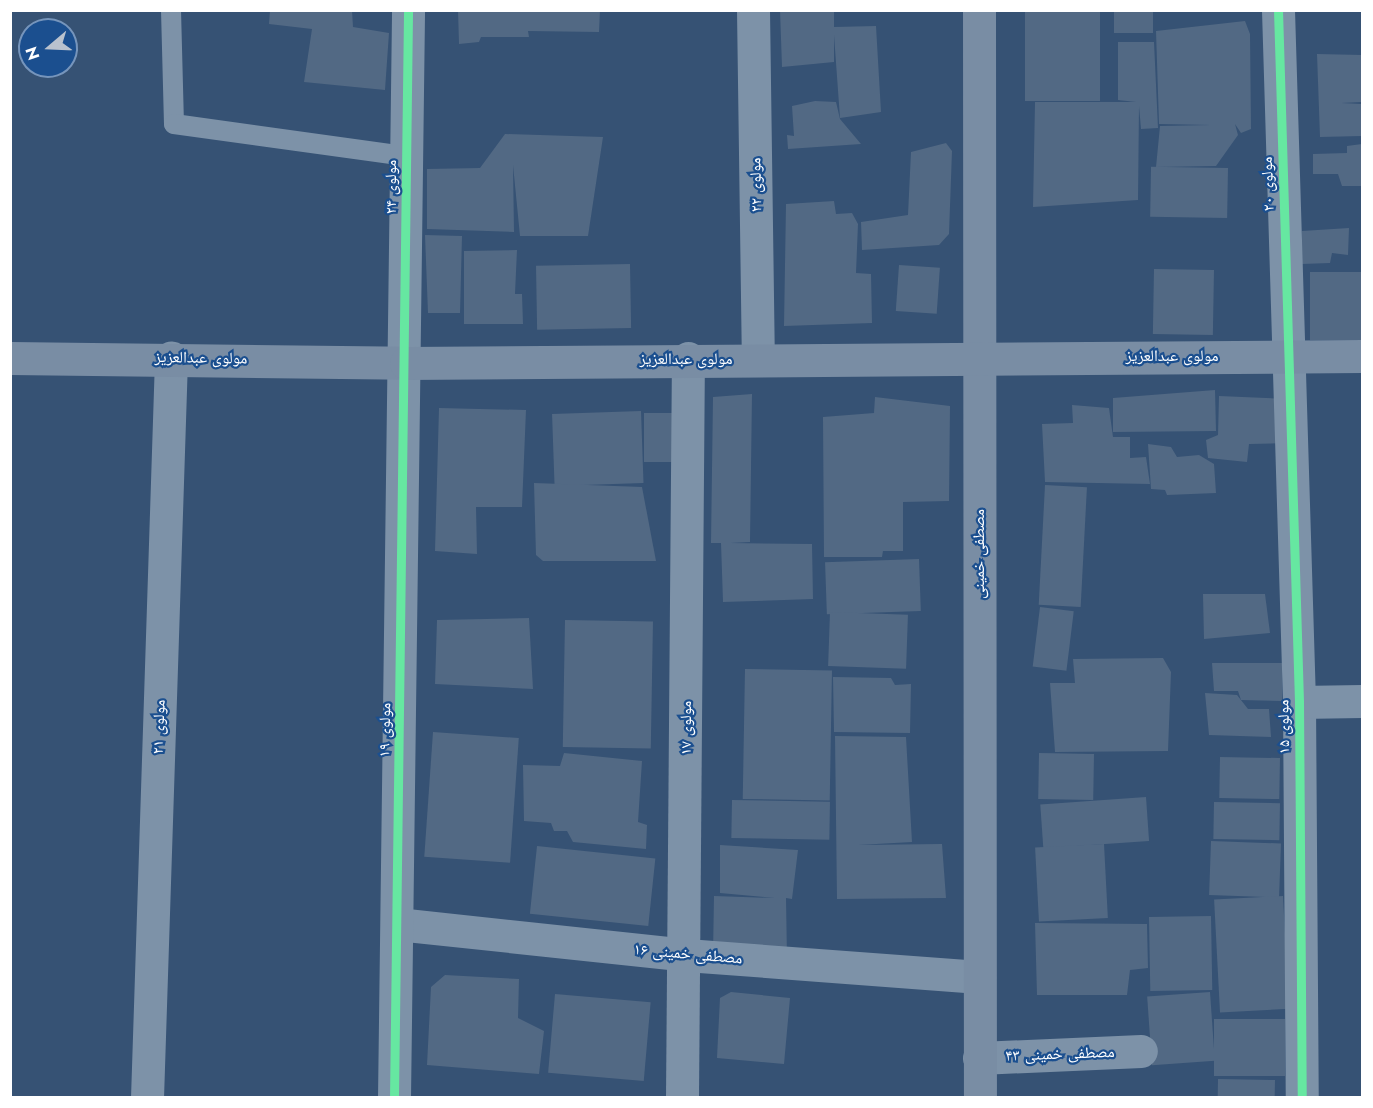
<!DOCTYPE html>
<meta charset="utf-8">
<style>
body{margin:0}
#map{position:relative;width:1373px;height:1108px;overflow:hidden;background:#365274;font-family:Jost,"Noto Naskh Arabic",sans-serif}
div>[style]{position:absolute}
.building>*{inset:0;background:#526984;transform-origin:0 0}
.service>*{height:20px;margin:-10px;padding:0 10px;transform-origin:10px;border-radius:10px;background:#7d92a8}
.minor>*{height:33px;margin:-16.5px;padding:0 16.5px;transform-origin:16.5px;border-radius:16.5px;background:#7d92a8}
.secondary>*{height:33px;margin:-16.5px;padding:0 16.5px;transform-origin:16.5px;border-radius:16.5px;background:#798da4}
.cycleway>*{height:9px;margin:-4.5px;padding:0 4.5px;transform-origin:4.5px;border-radius:4.5px;background:#66e7a1}
span{translate:-50% -50%;white-space:nowrap;text-align:center;line-height:1.15;-webkit-text-stroke:4.5px #1b4f8f;paint-order:stroke}
.street-label{font-size:16px;color:#fff}
.frame{position:absolute;inset:0;border:12px solid #fff;pointer-events:none}
.north{position:absolute;left:18px;top:18px;width:60px;height:60px;box-sizing:border-box;background:#1b4f8f;border:2px solid #7695bc;border-radius:50%;rotate:251deg;font-size:16px;font-weight:700;line-height:24px;text-align:center;color:#fff}
.north::after{content:'';display:block;margin:auto;width:21px;height:27px;background:#b9c2ce;clip-path:polygon(50% 0,100% 100%,50% 72%,0 100%)}
</style>
<div id="map">
<div class="building">
<div style="clip-path:polygon(270px 10px,352px 10px,353px 27px,389px 33px,385px 90px,304px 82px,312px 29px,269px 24px)"></div>
<div style="clip-path:polygon(458px 10px,600px 10px,599px 32px,528px 31px,529px 37px,481px 37px,479px 42px,459px 44px)"></div>
<div style="clip-path:polygon(780px 10px,834px 10px,834px 27px,876px 26px,881px 112px,840px 118px,834px 35px,834px 62px,782px 67px)"></div>
<div style="left:1025px;top:10px;width:75px;height:91px"></div>
<div style="left:1114px;top:10px;width:39px;height:23px"></div>
<div style="clip-path:polygon(1245px 21px,1250px 34px,1251px 129px,1241px 133px,1235px 124px,1238px 135px,1216px 166px,1156px 167px,1160px 126px,1211px 125px,1159px 124px,1156px 31px)"></div>
<div style="clip-path:polygon(1118px 42px,1154px 42px,1158px 128px,1141px 129px,1139px 106px,1138px 200px,1033px 207px,1035px 102px,1136px 102px,1118px 100px)"></div>
<div style="clip-path:polygon(1317px 54px,1362px 55px,1362px 102px,1341px 103px,1362px 104px,1362px 136px,1320px 137px)"></div>
<div style="clip-path:polygon(815px 101px,836px 102px,840px 119px,861px 144px,788px 149px,787px 135px,794px 136px,792px 106px)"></div>
<div style="clip-path:polygon(505px 134px,603px 137px,588px 236px,520px 236px,513px 165px,514px 232px,427px 229px,427px 169px,480px 168px)"></div>
<div style="clip-path:polygon(946px 143px,952px 151px,949px 234px,939px 245px,862px 250px,861px 222px,908px 215px,911px 152px)"></div>
<div style="clip-path:polygon(1362px 144px,1362px 186px,1342px 186px,1338px 174px,1313px 174px,1313px 154px,1347px 153px,1347px 146px)"></div>
<div style="left:1228px;top:168px;width:50px;height:77px;rotate:91deg"></div>
<div style="clip-path:polygon(834px 201px,836px 214px,852px 213px,858px 224px,856px 273px,871px 274px,872px 323px,784px 326px,786px 204px)"></div>
<div style="clip-path:polygon(1349px 228px,1348px 255px,1332px 253px,1330px 263px,1302px 264px,1302px 231px)"></div>
<div style="clip-path:polygon(425px 235px,462px 236px,460px 313px,428px 313px)"></div>
<div style="clip-path:polygon(517px 250px,515px 294px,522px 294px,523px 324px,464px 324px,464px 251px)"></div>
<div style="left:630px;top:264px;width:64px;height:94px;rotate:89deg"></div>
<div style="left:899px;top:265px;width:41px;height:46px;rotate:4deg"></div>
<div style="left:1154px;top:269px;width:60px;height:65px;rotate:1deg"></div>
<div style="left:1362px;top:272px;width:68px;height:52px;rotate:90deg"></div>
<div style="clip-path:polygon(1215px 390px,1216px 431px,1113px 432px,1113px 398px)"></div>
<div style="clip-path:polygon(752px 394px,750px 542px,730px 543px,812px 544px,813px 599px,723px 602px,721px 543px,711px 543px,713px 397px)"></div>
<div style="clip-path:polygon(1219px 396px,1288px 399px,1289px 443px,1249px 444px,1247px 462px,1208px 458px,1206px 440px,1218px 435px)"></div>
<div style="clip-path:polygon(875px 397px,950px 406px,949px 501px,903px 502px,903px 551px,883px 551px,882px 557px,824px 557px,823px 417px,874px 413px)"></div>
<div style="clip-path:polygon(1072px 405px,1109px 408px,1113px 437px,1130px 437px,1130px 458px,1146px 457px,1150px 484px,1045px 482px,1042px 424px,1073px 423px)"></div>
<div style="clip-path:polygon(439px 408px,526px 410px,522px 507px,476px 507px,477px 554px,435px 551px)"></div>
<div style="left:641px;top:411px;width:72px;height:89px;rotate:88deg"></div>
<div style="left:684px;top:413px;width:49px;height:40px;rotate:90deg"></div>
<div style="clip-path:polygon(1148px 444px,1171px 447px,1177px 457px,1199px 455px,1214px 464px,1216px 493px,1167px 495px,1165px 490px,1151px 489px)"></div>
<div style="clip-path:polygon(534px 483px,642px 487px,656px 561px,543px 561px,536px 555px)"></div>
<div style="left:1045px;top:485px;width:42px;height:120px;rotate:3deg"></div>
<div style="left:919px;top:559px;width:52px;height:94px;rotate:88deg"></div>
<div style="clip-path:polygon(1203px 594px,1265px 594px,1270px 633px,1204px 639px)"></div>
<div style="left:1040px;top:607px;width:34px;height:60px;rotate:7deg"></div>
<div style="left:830px;top:612px;width:78px;height:54px;rotate:2deg"></div>
<div style="clip-path:polygon(529px 618px,533px 689px,435px 684px,437px 620px)"></div>
<div style="left:565px;top:620px;width:88px;height:127px;rotate:1deg"></div>
<div style="clip-path:polygon(1163px 658px,1171px 672px,1168px 751px,1055px 752px,1050px 683px,1075px 683px,1073px 659px)"></div>
<div style="clip-path:polygon(1212px 663px,1282px 663px,1282px 701px,1241px 700px,1238px 691px,1214px 691px)"></div>
<div style="left:745px;top:669px;width:87px;height:130px;rotate:1deg"></div>
<div style="clip-path:polygon(833px 677px,891px 678px,895px 685px,911px 684px,910px 733px,834px 732px)"></div>
<div style="clip-path:polygon(1205px 693px,1237px 695px,1248px 709px,1269px 709px,1271px 737px,1209px 735px)"></div>
<div style="left:433px;top:732px;width:86px;height:125px;rotate:4deg"></div>
<div style="clip-path:polygon(835px 736px,906px 737px,912px 842px,858px 845px,942px 844px,946px 898px,837px 899px)"></div>
<div style="clip-path:polygon(564px 753px,642px 761px,638px 822px,647px 825px,646px 849px,573px 842px,567px 831px,554px 831px,551px 823px,524px 821px,523px 765px,560px 766px)"></div>
<div style="left:1094px;top:754px;width:46px;height:55px;rotate:91deg"></div>
<div style="left:1220px;top:757px;width:60px;height:41px;rotate:1deg"></div>
<div style="left:1146px;top:797px;width:44px;height:106px;rotate:86deg"></div>
<div style="left:732px;top:800px;width:98px;height:38px;rotate:1deg"></div>
<div style="left:1214px;top:802px;width:66px;height:37px;rotate:1deg"></div>
<div style="left:1211px;top:841px;width:70px;height:54px;rotate:2deg"></div>
<div style="left:1104px;top:844px;width:74px;height:69px;rotate:87deg"></div>
<div style="clip-path:polygon(720px 845px,798px 850px,792px 899px,786px 898px,787px 958px,713px 953px,714px 896px,775px 898px,720px 893px)"></div>
<div style="left:537px;top:846px;width:119px;height:68px;rotate:6deg"></div>
<div style="left:1283px;top:896px;width:113px;height:69px;rotate:87deg"></div>
<div style="left:1211px;top:916px;width:74px;height:62px;rotate:89deg"></div>
<div style="clip-path:polygon(1035px 923px,1147px 924px,1148px 968px,1130px 970px,1127px 995px,1037px 995px)"></div>
<div style="clip-path:polygon(445px 975px,519px 979px,518px 1018px,544px 1031px,539px 1074px,427px 1065px,431px 987px)"></div>
<div style="clip-path:polygon(731px 992px,790px 998px,784px 1064px,717px 1058px,720px 998px)"></div>
<div style="left:1210px;top:992px;width:69px;height:63px;rotate:86deg"></div>
<div style="left:555px;top:994px;width:96px;height:79px;rotate:5deg"></div>
<div style="left:1285px;top:1019px;width:57px;height:71px;rotate:90deg"></div>
<div style="left:1218px;top:1079px;width:57px;height:19px;rotate:1deg"></div>
</div>
<div class="service">
<div style="left:171px;top:10px;width:114px;rotate:88.5deg"></div>
<div style="left:174px;top:124px;width:234px;rotate:7.9deg"></div>
</div>
<div class="minor">
<div style="left:753px;top:10px;width:350px;rotate:89.2deg"></div>
<div style="left:1278px;top:10px;width:692px;rotate:88.26deg"></div>
<div style="left:1299px;top:702px;width:396px;rotate:89.6deg"></div>
<div style="left:1299px;top:702px;width:63px;rotate:-0.9deg"></div>
<div style="left:397px;top:924px;width:291px;rotate:6.1deg"></div>
<div style="left:686px;top:955px;width:294px;rotate:4.3deg"></div>
<div style="left:979px;top:1058px;width:162px;rotate:-2.5deg"></div>
<div style="left:147px;top:1098px;width:741px;rotate:-88.14deg"></div>
<div style="left:394px;top:1098px;width:1088px;rotate:-89.26deg"></div>
<div style="left:682px;top:1098px;width:740px;rotate:-89.54deg"></div>
</div>
<div class="secondary">
<div style="left:979px;top:10px;width:1088px;rotate:89.95deg"></div>
<div style="left:10px;top:358px;width:396px;rotate:0.7deg"></div>
<div style="left:406px;top:363px;width:956px;rotate:-0.42deg"></div>
</div>
<div class="cycleway">
<div style="left:1278px;top:10px;width:692px;rotate:88.26deg"></div>
<div style="left:1299px;top:702px;width:396px;rotate:89.6deg"></div>
<div style="left:394px;top:1098px;width:1088px;rotate:-89.26deg"></div>
</div>
<div class="street-label">
<span style="left:1268px;top:184px;rotate:-92deg">مولوی ۲۰</span>
<span style="left:756px;top:185px;rotate:-91deg">مولوی ۲۲</span>
<span style="left:391px;top:187px;rotate:-90deg">مولوی ۲۴</span>
<span style="left:1172px;top:356px">مولوی عبدالعزیز</span>
<span style="left:201px;top:358px;rotate:1deg">مولوی عبدالعزیز</span>
<span style="left:686px;top:359px">مولوی عبدالعزیز</span>
<span style="left:979px;top:554px;rotate:-90deg">مصطفی خمینی</span>
<span style="left:159px;top:727px;rotate:-88deg">مولوی ۲۱</span>
<span style="left:1284px;top:727px;rotate:-91deg">مولوی ۱۵</span>
<span style="left:686px;top:728px;rotate:-90deg">مولوی ۱۷</span>
<span style="left:385px;top:730px;rotate:-89deg">مولوی ۱۹</span>
<span style="left:688px;top:954px;rotate:5deg">مصطفی خمینی ۱۶</span>
<span style="left:1060px;top:1054px;rotate:-2deg">مصطفی خمینی ۴۳</span>
</div>
<div class="frame"></div>
<div class="north">N</div>
</div>
